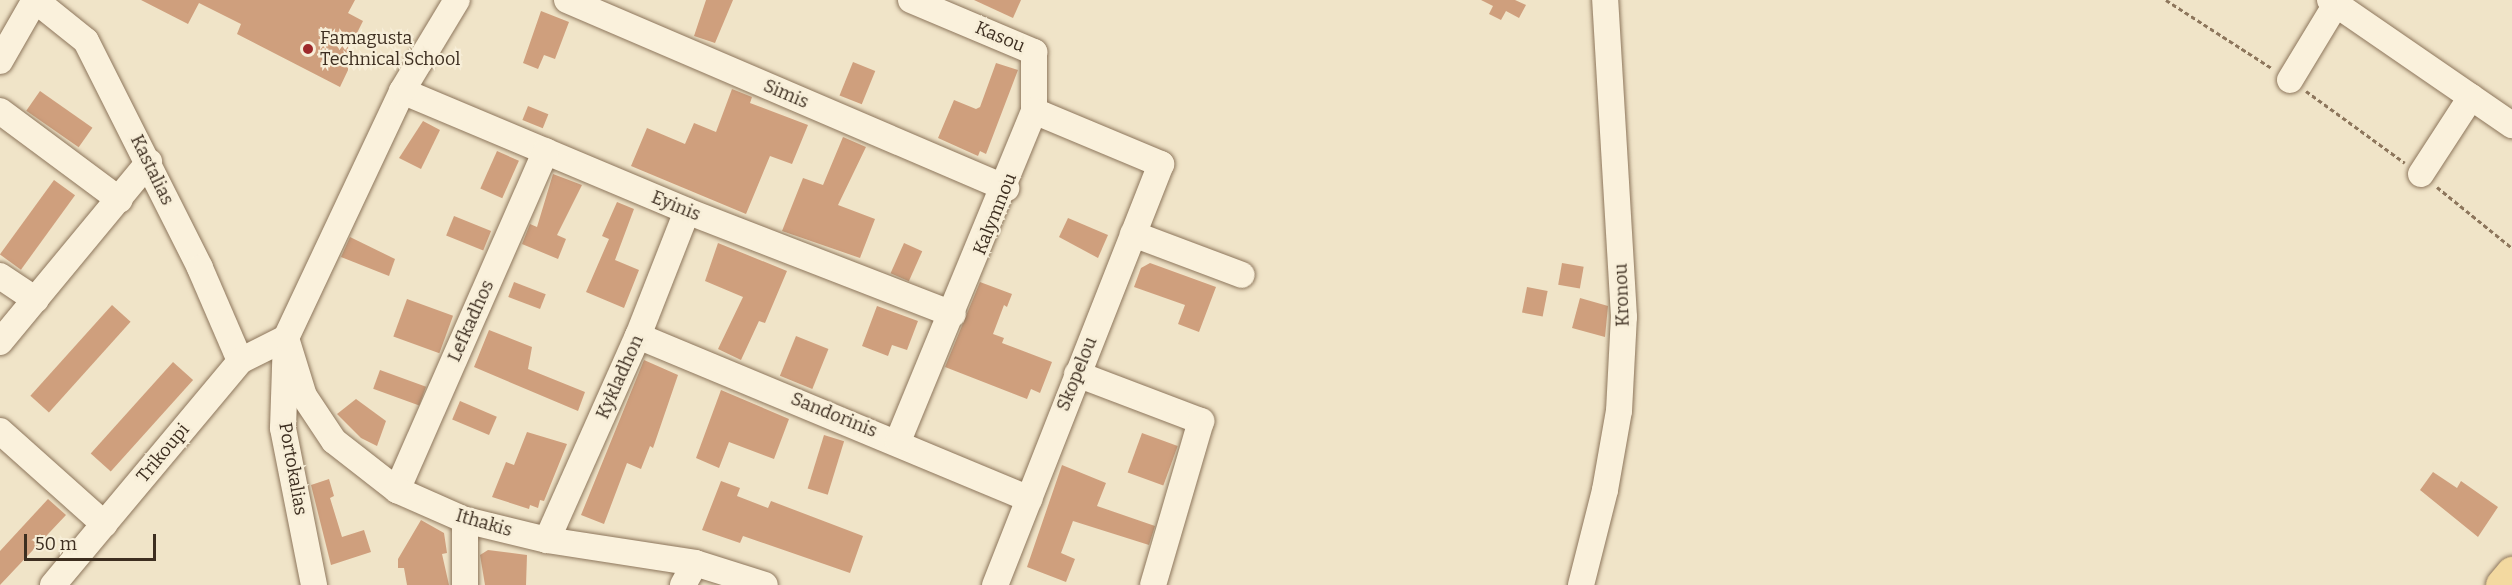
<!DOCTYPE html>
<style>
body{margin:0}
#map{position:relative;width:2512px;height:585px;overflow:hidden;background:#f0e4c8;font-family:Bitter,serif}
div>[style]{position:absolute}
.building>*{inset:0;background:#cf9f7d;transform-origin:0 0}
.path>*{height:3px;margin-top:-1.5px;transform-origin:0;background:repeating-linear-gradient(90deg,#8d765c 0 4.5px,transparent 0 7.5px)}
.roads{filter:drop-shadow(0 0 2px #8d765c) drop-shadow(0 0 2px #8d765c)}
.minor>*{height:26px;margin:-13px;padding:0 13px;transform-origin:13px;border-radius:13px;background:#faf1dc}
.major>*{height:33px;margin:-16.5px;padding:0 16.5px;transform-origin:16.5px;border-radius:16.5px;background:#f3d9a0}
.dots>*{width:16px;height:16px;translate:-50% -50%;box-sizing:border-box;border:3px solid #f7eed8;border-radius:50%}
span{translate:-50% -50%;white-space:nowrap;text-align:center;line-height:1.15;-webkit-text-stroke:4.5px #f7eed8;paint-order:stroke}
.street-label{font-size:18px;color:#3d2e20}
.poi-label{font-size:18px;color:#3d2e20}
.left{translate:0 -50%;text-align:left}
.scale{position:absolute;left:24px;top:534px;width:132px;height:27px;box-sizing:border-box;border:3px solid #3d2e20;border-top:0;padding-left:8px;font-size:18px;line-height:21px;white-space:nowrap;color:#3d2e20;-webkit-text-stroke:4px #f7eed8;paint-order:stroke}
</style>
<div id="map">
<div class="building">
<div style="clip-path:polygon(141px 0,355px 0,348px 13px,363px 21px,341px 65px,349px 68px,340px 87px,237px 34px,241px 24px,199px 3px,188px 24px)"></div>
<div style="clip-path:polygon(706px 0,733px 0,715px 43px,694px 36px)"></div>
<div style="clip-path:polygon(974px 0,1021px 0,1013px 18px)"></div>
<div style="clip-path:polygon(1481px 0,1515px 0,1526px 5px,1519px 18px,1506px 11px,1501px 20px,1489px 14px,1493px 6px)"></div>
<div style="clip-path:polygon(541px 11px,569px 22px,555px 59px,544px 55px,538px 69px,523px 63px)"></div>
<div style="left:853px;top:62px;width:24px;height:36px;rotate:22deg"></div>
<div style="clip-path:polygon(996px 63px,1018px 70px,986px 154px,980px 151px,978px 156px,938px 138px,954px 100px,976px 109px,980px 107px)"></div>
<div style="clip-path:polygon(732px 89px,752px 97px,750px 103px,808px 125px,792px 164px,770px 156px,746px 214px,631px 166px,647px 128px,685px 144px,694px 123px,716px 132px)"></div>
<div style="left:40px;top:91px;width:64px;height:24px;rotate:35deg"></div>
<div style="left:528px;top:106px;width:22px;height:15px;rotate:22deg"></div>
<div style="clip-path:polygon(423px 121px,440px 130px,421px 169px,399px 158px)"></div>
<div style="clip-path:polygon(843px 137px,866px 147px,838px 205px,875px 219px,860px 258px,782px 231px,803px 178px,823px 185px)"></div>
<div style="left:497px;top:151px;width:24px;height:41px;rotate:24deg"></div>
<div style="clip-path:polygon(553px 174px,582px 185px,557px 235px,566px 239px,558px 259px,522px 244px,530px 224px,537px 227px)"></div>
<div style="left:54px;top:180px;width:26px;height:92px;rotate:36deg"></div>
<div style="clip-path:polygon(617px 202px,634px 209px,615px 260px,639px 270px,624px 308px,586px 292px,609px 239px,602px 236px)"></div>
<div style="left:454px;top:216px;width:40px;height:21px;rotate:22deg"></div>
<div style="clip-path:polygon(1068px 218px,1108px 235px,1098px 258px,1059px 237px)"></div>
<div style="clip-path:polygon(350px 237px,395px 259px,389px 276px,341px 257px)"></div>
<div style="clip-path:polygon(718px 243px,787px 271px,765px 323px,759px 321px,741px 360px,718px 349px,743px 297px,705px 281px)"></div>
<div style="left:904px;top:243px;width:20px;height:33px;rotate:24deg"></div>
<div style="clip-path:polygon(1150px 263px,1216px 287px,1199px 332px,1178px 324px,1185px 305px,1134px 287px,1141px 268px)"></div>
<div style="left:1562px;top:263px;width:22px;height:22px;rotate:10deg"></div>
<div style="left:514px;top:282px;width:34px;height:16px;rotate:21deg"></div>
<div style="clip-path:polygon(980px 282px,1012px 294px,1007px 307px,1004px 305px,993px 334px,1004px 338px,1002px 343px,1052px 362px,1040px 393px,1031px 389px,1027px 399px,945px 367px)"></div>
<div style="left:1527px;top:287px;width:21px;height:26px;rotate:11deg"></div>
<div style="clip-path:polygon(1580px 298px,1608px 306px,1605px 337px,1572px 328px)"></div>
<div style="left:407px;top:299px;width:49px;height:40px;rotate:20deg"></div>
<div style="left:112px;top:305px;width:25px;height:122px;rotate:42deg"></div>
<div style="clip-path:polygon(877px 306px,918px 321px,907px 350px,892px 345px,888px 356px,862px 346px)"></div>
<div style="clip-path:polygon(489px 330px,532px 347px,528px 369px,585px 392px,578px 411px,474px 367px)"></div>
<div style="left:796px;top:336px;width:35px;height:43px;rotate:22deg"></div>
<div style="clip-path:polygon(644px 360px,678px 375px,653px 448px,650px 446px,641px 469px,627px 463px,604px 524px,581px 515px)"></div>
<div style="left:173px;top:362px;width:27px;height:123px;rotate:42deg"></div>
<div style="left:380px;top:370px;width:49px;height:20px;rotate:20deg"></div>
<div style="clip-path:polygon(721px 390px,789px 419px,774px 459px,729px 442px,719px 468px,696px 458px)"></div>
<div style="clip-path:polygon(356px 399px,386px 421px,377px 446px,361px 438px,337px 414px)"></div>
<div style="left:460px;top:401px;width:40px;height:20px;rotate:23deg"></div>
<div style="clip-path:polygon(527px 432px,567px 444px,544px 501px,540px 500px,538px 508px,530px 505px,529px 509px,492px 497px,506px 462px,514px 465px)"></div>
<div style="left:1142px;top:433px;width:38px;height:42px;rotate:20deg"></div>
<div style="left:824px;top:435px;width:21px;height:56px;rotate:17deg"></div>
<div style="clip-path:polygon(1062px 465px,1106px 483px,1097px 506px,1155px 526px,1149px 545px,1073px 521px,1061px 553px,1075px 559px,1066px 582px,1027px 567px)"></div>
<div style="clip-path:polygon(2433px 472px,2457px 488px,2461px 481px,2498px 507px,2478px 537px,2420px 490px)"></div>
<div style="clip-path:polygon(329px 479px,334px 496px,330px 498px,342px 537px,364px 530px,371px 552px,331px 565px,311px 485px)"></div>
<div style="clip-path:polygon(721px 481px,740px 488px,737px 496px,768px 508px,771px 501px,863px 536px,850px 573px,743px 536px,740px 543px,702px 530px)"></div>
<div style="clip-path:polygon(48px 499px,66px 515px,0 585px,0 551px)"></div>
<div style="clip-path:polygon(421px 520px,444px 533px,447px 553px,442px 554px,449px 585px,407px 585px,404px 568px,398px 568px,398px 559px)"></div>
<div style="clip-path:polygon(488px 550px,527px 555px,526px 585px,485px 585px,480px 555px)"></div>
</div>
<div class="path">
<div style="left:2166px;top:0;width:127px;rotate:32.8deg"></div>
<div style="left:2306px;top:91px;width:122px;rotate:36deg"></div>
<div style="left:2437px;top:187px;width:97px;rotate:39.1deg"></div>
</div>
<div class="roads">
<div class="minor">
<div style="left:35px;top:0;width:65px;rotate:38.8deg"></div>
<div style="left:86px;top:41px;width:254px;rotate:63.3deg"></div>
<div style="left:200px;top:268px;width:101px;rotate:66.7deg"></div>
<div style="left:567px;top:0;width:478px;rotate:23.2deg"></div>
<div style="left:911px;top:0;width:134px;rotate:22.9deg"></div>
<div style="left:1034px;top:52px;width:59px;rotate:90deg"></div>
<div style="left:2330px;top:0;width:221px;rotate:34.5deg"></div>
<div style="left:0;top:61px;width:70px;rotate:-60.2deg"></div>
<div style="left:2290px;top:80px;width:89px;rotate:-58.8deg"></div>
<div style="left:402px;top:91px;width:309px;rotate:22.8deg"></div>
<div style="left:687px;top:211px;width:285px;rotate:21.2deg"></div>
<div style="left:0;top:111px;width:149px;rotate:36.6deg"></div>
<div style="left:2421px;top:174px;width:92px;rotate:-57deg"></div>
<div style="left:1133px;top:234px;width:116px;rotate:20.6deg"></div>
<div style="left:0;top:276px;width:43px;rotate:33.7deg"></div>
<div style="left:638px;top:336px;width:424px;rotate:22.6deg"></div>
<div style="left:0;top:342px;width:234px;rotate:-50.4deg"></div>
<div style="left:1077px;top:374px;width:133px;rotate:20.8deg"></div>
<div style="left:1201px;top:421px;width:171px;rotate:106.3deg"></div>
<div style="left:0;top:431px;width:140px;rotate:41.8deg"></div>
<div style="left:898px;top:441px;width:357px;rotate:-67.6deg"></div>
<div style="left:1034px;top:111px;width:138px;rotate:22.7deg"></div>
<div style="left:1161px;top:164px;width:453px;rotate:111.5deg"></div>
<div style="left:397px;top:490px;width:370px;rotate:-66.3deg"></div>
<div style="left:465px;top:520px;width:65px;rotate:90deg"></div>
<div style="left:547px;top:540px;width:223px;rotate:-66deg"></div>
<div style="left:638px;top:336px;width:134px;rotate:-68.6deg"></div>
<div style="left:53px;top:585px;width:292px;rotate:-50.1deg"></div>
<div style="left:240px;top:361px;width:51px;rotate:-26.6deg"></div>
<div style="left:286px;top:338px;width:61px;rotate:72.8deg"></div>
<div style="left:304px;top:396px;width:54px;rotate:56.3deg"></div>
<div style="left:334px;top:441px;width:80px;rotate:37.9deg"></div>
<div style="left:397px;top:490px;width:74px;rotate:23.8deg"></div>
<div style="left:465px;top:520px;width:84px;rotate:13.7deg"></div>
<div style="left:547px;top:540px;width:150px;rotate:8.8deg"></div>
<div style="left:695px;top:563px;width:73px;rotate:17.4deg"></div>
<div style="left:314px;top:585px;width:160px;rotate:-101.2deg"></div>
<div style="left:283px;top:428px;width:90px;rotate:-88.1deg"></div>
<div style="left:286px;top:338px;width:273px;rotate:-64.8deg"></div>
<div style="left:402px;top:91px;width:106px;rotate:-58.9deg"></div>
<div style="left:683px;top:585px;width:25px;rotate:-61deg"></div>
<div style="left:1581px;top:585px;width:98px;rotate:-75.8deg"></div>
<div style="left:1605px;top:490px;width:80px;rotate:-80deg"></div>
<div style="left:1619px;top:411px;width:94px;rotate:-87deg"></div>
<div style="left:1624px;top:317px;width:318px;rotate:-93.4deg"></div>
</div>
<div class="major">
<div style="left:2502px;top:585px;width:16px;rotate:-50deg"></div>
</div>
</div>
<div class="dots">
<div style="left:308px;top:49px;background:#9e2a2b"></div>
</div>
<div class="street-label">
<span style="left:1000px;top:37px;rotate:23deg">Kasou</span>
<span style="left:786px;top:94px;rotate:23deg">Simis</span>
<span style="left:152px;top:170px;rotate:64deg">Kastalias</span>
<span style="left:676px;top:206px;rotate:22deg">Eyinis</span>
<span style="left:995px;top:214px;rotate:-68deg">Kalymnou</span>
<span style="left:1622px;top:295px;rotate:-92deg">Kronou</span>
<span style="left:471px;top:321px;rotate:-66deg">Lefkadhos</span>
<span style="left:1077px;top:374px;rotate:-68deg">Skopelou</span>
<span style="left:620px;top:377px;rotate:-66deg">Kykladhon</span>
<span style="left:834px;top:415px;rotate:22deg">Sandorinis</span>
<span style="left:163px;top:453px;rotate:-50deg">Trikoupi</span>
<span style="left:293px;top:469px;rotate:80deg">Portokalias</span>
<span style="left:484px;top:523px;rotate:16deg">Ithakis</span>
</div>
<div class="poi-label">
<span class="left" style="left:320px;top:49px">Famagusta<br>Technical School</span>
</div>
<div class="scale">50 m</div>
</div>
